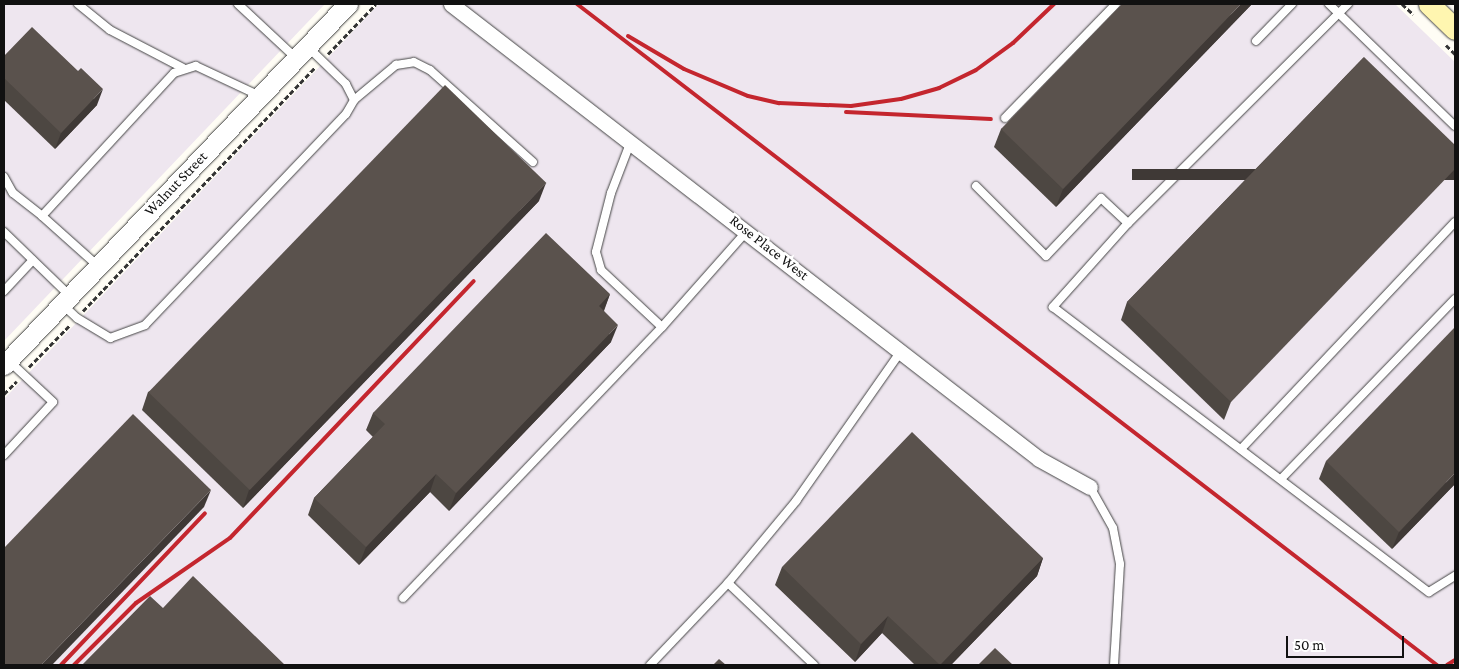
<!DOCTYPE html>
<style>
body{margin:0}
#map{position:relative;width:1459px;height:669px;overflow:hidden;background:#fffdf5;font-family:"Crimson Pro",serif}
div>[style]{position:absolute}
.industrial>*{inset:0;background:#eee6ef}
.path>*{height:3px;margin-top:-1.5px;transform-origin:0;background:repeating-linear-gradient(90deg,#333 0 5px,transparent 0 7.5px)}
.roads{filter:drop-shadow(0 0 1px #444) drop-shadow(0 0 1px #444)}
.service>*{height:8px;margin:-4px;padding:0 4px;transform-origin:4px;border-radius:4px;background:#fff}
.minor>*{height:15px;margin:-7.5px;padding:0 7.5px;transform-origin:7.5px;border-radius:7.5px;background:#fff}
.tertiary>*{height:19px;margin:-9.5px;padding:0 9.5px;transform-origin:9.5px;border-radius:9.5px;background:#fff}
.secondary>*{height:21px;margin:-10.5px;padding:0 10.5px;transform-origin:10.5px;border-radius:10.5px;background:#fff6b0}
.rail>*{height:4px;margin:-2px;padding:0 2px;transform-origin:2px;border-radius:2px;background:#c4262e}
.wall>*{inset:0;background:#4d4742}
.shaded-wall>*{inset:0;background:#3f3936;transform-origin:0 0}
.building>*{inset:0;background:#5a524d;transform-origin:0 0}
span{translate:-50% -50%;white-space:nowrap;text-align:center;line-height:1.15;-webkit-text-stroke:5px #fff;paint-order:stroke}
.street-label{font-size:15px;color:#111}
.frame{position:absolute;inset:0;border:5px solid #111;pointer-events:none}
.scale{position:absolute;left:1286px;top:636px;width:118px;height:22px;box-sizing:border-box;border:2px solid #111;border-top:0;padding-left:6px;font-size:15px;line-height:18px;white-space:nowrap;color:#111;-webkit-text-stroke:4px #fff;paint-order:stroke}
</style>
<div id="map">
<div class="industrial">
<div style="clip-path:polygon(4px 4px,325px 4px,4px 341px)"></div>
<div style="clip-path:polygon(379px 4px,1395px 4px,1455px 62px,1455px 665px,4px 665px,4px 399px)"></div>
</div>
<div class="path">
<div style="left:1402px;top:4px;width:15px;rotate:42deg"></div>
<div style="left:1446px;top:45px;width:13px;rotate:45deg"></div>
<div style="left:328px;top:54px;width:69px;rotate:-46.2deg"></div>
<div style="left:83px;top:311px;width:337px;rotate:-46.4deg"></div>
<div style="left:29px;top:367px;width:59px;rotate:-45.7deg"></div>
<div style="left:4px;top:394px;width:18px;rotate:-45deg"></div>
</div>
<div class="roads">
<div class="service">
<div style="left:78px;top:4px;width:41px;rotate:39.1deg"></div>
<div style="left:110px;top:30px;width:82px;rotate:27.5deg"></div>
<div style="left:238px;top:4px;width:79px;rotate:43deg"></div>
<div style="left:1329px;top:4px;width:175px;rotate:44.1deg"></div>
<div style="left:1348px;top:4px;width:310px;rotate:135.1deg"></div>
<div style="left:1128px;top:223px;width:113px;rotate:131.8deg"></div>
<div style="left:1053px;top:307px;width:472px;rotate:37.2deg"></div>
<div style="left:1429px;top:592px;width:31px;rotate:-32deg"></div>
<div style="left:1256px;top:41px;width:52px;rotate:-45.8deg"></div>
<div style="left:354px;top:100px;width:55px;rotate:-39.8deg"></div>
<div style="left:396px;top:65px;width:18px;rotate:-9deg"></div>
<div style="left:414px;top:62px;width:18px;rotate:27deg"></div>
<div style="left:430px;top:70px;width:138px;rotate:41.8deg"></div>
<div style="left:1005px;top:118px;width:159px;rotate:-45.8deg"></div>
<div style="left:631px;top:141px;width:56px;rotate:111deg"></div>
<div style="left:611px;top:193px;width:61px;rotate:104.3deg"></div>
<div style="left:596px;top:252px;width:19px;rotate:74deg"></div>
<div style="left:601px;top:270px;width:83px;rotate:43.1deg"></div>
<div style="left:662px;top:327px;width:128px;rotate:-48.5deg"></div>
<div style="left:4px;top:177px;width:18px;rotate:61deg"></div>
<div style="left:13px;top:193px;width:37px;rotate:38deg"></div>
<div style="left:976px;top:186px;width:99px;rotate:45deg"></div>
<div style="left:1046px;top:256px;width:80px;rotate:-46.5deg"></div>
<div style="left:1101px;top:198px;width:37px;rotate:43deg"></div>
<div style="left:4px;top:232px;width:91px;rotate:44.1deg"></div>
<div style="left:98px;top:266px;width:75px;rotate:-138.2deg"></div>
<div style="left:42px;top:216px;width:195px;rotate:-47.3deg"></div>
<div style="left:174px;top:73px;width:23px;rotate:-18deg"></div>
<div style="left:196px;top:66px;width:71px;rotate:25.1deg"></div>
<div style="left:4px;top:291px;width:42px;rotate:-46.9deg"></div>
<div style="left:62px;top:304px;width:21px;rotate:43deg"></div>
<div style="left:77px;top:318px;width:39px;rotate:31deg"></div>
<div style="left:110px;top:338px;width:37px;rotate:-20deg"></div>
<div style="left:145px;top:325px;width:291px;rotate:-46.4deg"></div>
<div style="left:346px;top:114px;width:16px;rotate:-60deg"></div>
<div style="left:354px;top:100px;width:18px;rotate:-117deg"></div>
<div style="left:346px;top:84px;width:53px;rotate:-135.8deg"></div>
<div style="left:1241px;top:449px;width:312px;rotate:-46.7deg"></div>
<div style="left:4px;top:455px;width:72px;rotate:-47.2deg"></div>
<div style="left:53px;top:402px;width:62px;rotate:-137deg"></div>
<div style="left:1281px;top:479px;width:250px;rotate:-46deg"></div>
<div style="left:1090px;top:487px;width:47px;rotate:60.7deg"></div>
<div style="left:1113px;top:528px;width:37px;rotate:79deg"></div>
<div style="left:1120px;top:564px;width:101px;rotate:93.4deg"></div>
<div style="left:728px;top:583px;width:119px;rotate:43.6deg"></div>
<div style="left:403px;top:598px;width:375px;rotate:-46.3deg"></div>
<div style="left:650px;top:665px;width:113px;rotate:-46.4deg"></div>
<div style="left:728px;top:583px;width:107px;rotate:-50.3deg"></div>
<div style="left:796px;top:501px;width:183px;rotate:-55deg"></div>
</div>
<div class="minor">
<div style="left:451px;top:4px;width:743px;rotate:37.73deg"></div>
<div style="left:1039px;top:459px;width:58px;rotate:28.8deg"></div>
</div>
<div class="tertiary">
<div style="left:4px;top:365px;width:499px;rotate:-46.4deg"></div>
</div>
<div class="secondary">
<div style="left:1429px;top:4px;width:36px;rotate:44deg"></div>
</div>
</div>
<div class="rail">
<div style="left:577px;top:4px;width:1085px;rotate:37.55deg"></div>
<div style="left:628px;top:36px;width:65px;rotate:30.5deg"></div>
<div style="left:684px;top:69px;width:69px;rotate:22.9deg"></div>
<div style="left:748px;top:96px;width:32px;rotate:13deg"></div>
<div style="left:779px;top:103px;width:72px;rotate:2.4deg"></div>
<div style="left:851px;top:106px;width:50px;rotate:-8deg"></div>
<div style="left:901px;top:99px;width:40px;rotate:-16deg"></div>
<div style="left:939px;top:88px;width:41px;rotate:-25.9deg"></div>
<div style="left:976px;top:70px;width:46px;rotate:-36.1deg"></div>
<div style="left:1013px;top:43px;width:57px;rotate:-43.6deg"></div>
<div style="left:846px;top:112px;width:145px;rotate:2.8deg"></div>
<div style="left:61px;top:665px;width:209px;rotate:-46.5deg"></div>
<div style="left:74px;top:665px;width:88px;rotate:-45deg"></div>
<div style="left:136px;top:603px;width:114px;rotate:-34.7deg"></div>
<div style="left:230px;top:538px;width:354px;rotate:-46.5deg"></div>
<div style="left:1447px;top:665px;width:9px;rotate:-32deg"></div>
</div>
<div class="wall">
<div style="clip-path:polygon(1252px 4px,1056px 207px,994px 147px,1001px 129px)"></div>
<div style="clip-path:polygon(4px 56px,78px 71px,97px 105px,55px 149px,4px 100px)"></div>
<div style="clip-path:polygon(1364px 57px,1224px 420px,1121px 320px,1127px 302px)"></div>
<div style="clip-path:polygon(539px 201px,243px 508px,142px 410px,148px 392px)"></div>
<div style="clip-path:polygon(610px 294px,604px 311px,611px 342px,449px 511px,430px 492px,359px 565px,308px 515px,314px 498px,373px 437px,366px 430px,373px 413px)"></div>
<div style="clip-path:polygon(1326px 461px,1455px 484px,1392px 549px,1319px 479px)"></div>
<div style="clip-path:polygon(1043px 558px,1037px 576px,951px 665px,915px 665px,882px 633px,855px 662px,775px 585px,782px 567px)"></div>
</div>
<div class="shaded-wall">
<div style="clip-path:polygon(1241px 4px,1252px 4px,1056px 207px,1063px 189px)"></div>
<div style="clip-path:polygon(103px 89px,97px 105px,55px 149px,61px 133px)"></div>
<div style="left:1455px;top:169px;width:11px;height:323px;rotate:90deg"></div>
<div style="clip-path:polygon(546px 183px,539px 201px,243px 508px,249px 490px)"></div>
<div style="clip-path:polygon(610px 294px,603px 312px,599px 306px)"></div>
<div style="clip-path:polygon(618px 325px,611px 342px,449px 511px,456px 493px)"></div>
<div style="clip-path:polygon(1455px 473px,1455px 484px,1392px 549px,1399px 532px)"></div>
<div style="clip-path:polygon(436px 474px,430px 492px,359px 565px,366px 547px)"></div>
<div style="clip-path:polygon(211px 490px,204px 507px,52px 665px,41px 665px)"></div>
<div style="clip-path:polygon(1043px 558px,1037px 576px,951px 665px,940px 665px)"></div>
<div style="clip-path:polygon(888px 616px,882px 633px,855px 662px,861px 644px)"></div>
</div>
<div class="building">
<div style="clip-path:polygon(1122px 4px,1241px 4px,1063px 189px,1001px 129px)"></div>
<div style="clip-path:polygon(32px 27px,78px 71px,81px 68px,103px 89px,61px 133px,4px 78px,4px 56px)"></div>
<div style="clip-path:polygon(1364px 57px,1455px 145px,1455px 169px,1231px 402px,1127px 302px)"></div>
<div style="left:445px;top:85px;width:141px;height:427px;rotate:44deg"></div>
<div style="clip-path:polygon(546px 233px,610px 294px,599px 306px,618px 325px,456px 493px,436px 474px,366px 547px,314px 498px,385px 424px,373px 413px)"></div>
<div style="clip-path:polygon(1455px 327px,1455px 473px,1399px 532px,1326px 461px)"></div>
<div style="clip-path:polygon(133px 414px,211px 490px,41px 665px,4px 665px,4px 548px)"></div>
<div style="clip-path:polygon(912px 432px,1043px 558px,940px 665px,888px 616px,861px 644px,782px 567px)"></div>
<div style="clip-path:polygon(193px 576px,285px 665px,82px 665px,150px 596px,163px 608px)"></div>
<div style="clip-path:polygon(995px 648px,1013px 665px,978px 665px)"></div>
<div style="clip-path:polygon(719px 659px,726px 665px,713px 665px)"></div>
</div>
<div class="street-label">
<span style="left:176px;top:184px;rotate:-46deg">Walnut Street</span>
<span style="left:769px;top:248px;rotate:38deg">Rose Place West</span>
</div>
<div class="frame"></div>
<div class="scale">50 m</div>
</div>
